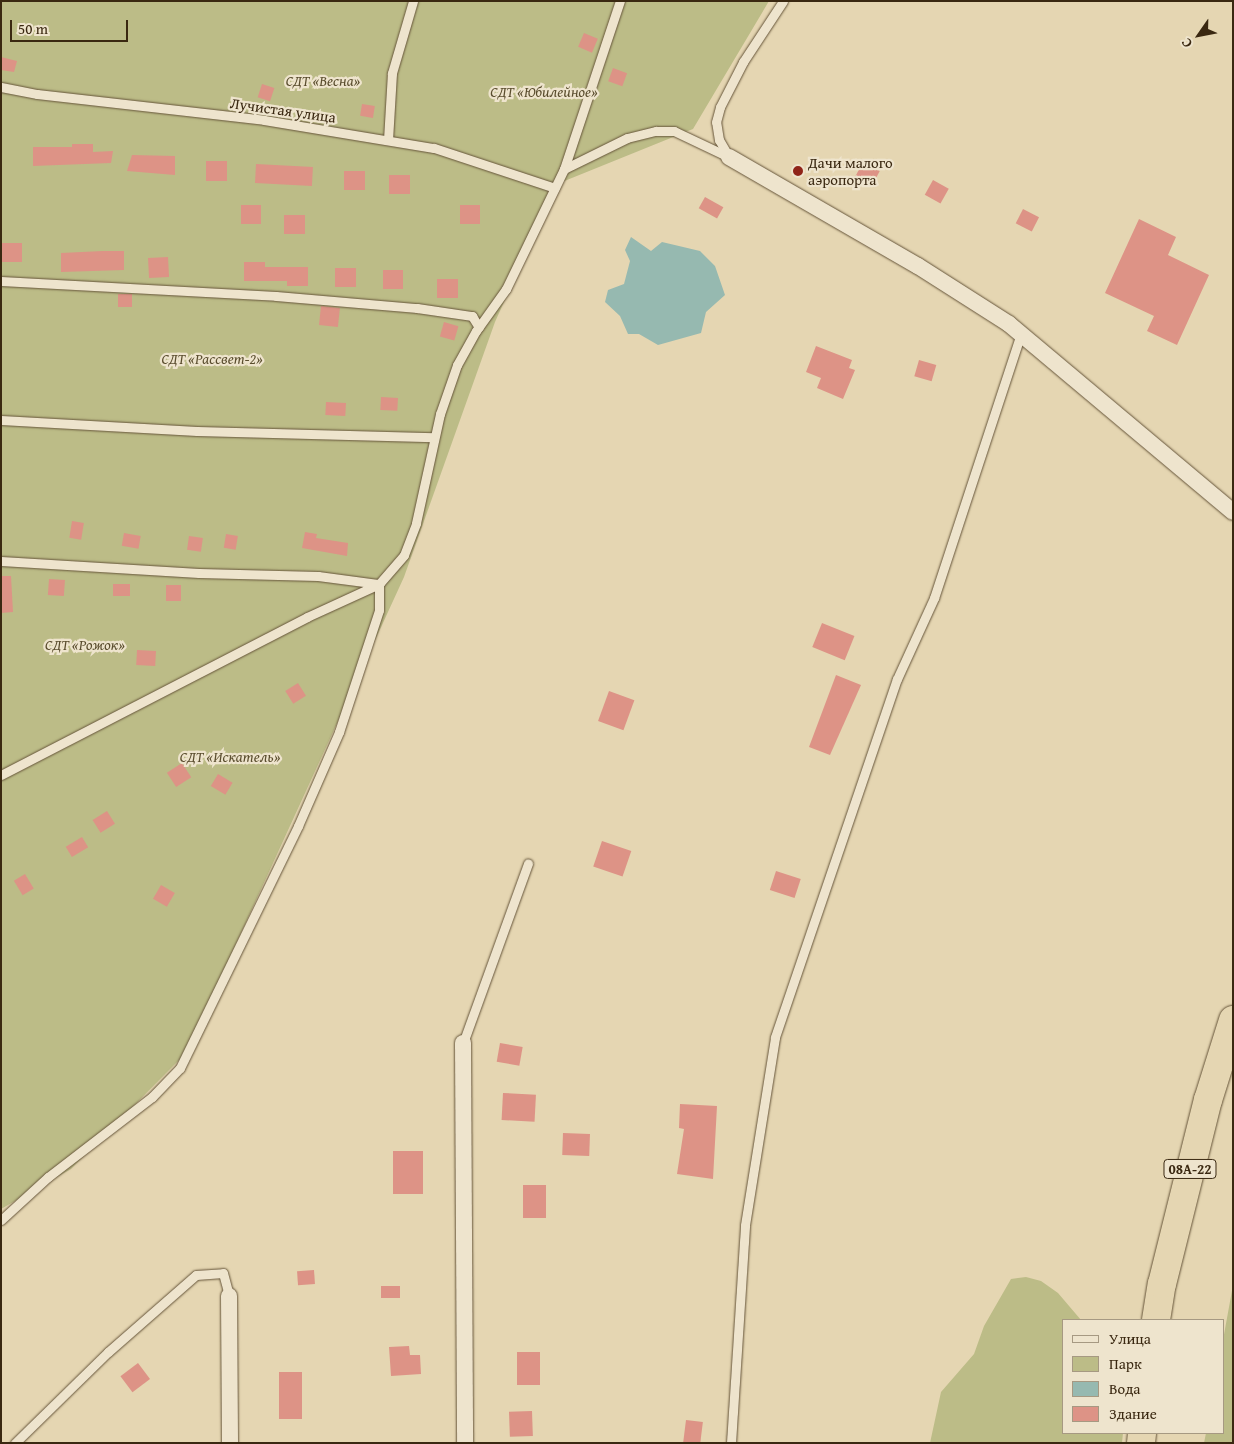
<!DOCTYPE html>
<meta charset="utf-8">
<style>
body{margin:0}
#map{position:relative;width:1234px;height:1444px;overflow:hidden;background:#e5d6b2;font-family:"Gentium Book Plus",serif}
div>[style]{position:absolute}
.green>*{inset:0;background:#bcbc87}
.water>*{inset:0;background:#96b9b0}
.building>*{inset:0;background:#dd9386;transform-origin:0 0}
.roads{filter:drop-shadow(0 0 1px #655439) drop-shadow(0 0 1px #655439)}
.lane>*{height:9px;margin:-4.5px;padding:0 4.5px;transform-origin:4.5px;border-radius:4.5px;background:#eee4cd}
.street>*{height:16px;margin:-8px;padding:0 8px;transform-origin:8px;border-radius:8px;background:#eee4cd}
.highway>*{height:28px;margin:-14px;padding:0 14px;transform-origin:14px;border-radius:14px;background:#e5d6b2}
.dots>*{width:14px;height:14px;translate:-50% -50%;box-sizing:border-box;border:2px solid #eee4cd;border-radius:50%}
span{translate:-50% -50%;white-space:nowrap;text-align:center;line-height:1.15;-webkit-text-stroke:4.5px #eee4cd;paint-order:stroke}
.shield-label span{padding:1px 4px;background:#eee4cd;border:1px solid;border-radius:4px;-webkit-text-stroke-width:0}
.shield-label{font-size:14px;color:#3a2811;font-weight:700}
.park-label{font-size:15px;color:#5a4d2e;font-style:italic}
.street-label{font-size:15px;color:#3a2811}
.poi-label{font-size:15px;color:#3a2811}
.left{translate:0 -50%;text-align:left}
.frame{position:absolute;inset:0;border:2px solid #3a2811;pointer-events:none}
.legend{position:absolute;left:1062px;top:1319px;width:162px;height:115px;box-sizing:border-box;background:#eee4cd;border:1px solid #a69982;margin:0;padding:6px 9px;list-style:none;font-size:15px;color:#3a2811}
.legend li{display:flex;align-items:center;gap:10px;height:25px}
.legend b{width:25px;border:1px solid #a69982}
.north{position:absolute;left:1174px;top:10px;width:50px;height:50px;-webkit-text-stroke:4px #eee4cd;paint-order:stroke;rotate:237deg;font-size:14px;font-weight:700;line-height:20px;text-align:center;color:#3a2811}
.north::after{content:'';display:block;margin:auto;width:18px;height:22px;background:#3a2811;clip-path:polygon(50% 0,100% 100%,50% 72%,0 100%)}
.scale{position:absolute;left:10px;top:20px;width:118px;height:22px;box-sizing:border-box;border:2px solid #3a2811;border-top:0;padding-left:6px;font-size:15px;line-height:18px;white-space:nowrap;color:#3a2811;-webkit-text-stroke:4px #eee4cd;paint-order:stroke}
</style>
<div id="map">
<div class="green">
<div style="clip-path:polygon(1px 1px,769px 1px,693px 129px,557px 184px,495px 322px,404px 577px,186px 1053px,71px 1169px,1px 1209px)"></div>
<div style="clip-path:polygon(1026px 1277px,1041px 1281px,1058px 1293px,1081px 1320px,1063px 1320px,1063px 1433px,1123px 1433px,1122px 1443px,930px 1443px,941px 1392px,974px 1354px,984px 1326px,1011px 1279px)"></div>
<div style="clip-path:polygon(1233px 1285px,1233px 1443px,1204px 1443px,1206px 1433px,1223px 1433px,1223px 1340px)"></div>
</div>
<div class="water">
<div style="clip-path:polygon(631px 237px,651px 251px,662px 242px,700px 251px,715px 266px,725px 295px,706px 312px,701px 333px,658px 345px,639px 334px,628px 334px,620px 316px,605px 302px,608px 290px,624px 284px,630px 261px,625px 250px)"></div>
</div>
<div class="building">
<div style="left:584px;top:33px;width:15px;height:15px;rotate:23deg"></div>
<div style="clip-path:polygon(1px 57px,17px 61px,14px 72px,1px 70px)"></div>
<div style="left:613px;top:68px;width:15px;height:14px;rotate:20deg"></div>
<div style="left:262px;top:84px;width:13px;height:14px;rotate:18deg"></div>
<div style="left:362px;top:104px;width:13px;height:12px;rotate:9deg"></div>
<div style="clip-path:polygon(72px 144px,93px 144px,93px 152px,113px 151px,111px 163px,33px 166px,33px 147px,72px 147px)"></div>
<div style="clip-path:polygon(132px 155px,175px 156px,175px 175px,127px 171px)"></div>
<div style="left:227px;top:161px;width:20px;height:21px;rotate:90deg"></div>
<div style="left:863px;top:162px;width:19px;height:17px;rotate:28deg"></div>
<div style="left:256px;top:164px;width:57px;height:19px;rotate:3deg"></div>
<div style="left:344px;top:171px;width:21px;height:19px"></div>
<div style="left:389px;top:175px;width:21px;height:19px"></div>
<div style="left:933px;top:180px;width:18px;height:17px;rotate:29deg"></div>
<div style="left:705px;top:197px;width:21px;height:13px;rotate:29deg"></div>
<div style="left:241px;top:205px;width:20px;height:19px"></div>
<div style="left:460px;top:205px;width:20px;height:19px"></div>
<div style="left:1023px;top:209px;width:18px;height:16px;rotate:27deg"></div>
<div style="left:284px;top:215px;width:21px;height:19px"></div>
<div style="clip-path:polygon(1139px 219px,1176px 237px,1168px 255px,1209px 275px,1177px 345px,1147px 331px,1154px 316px,1105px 293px)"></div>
<div style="left:1px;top:243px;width:21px;height:19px"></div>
<div style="clip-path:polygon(103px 251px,124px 251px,124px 270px,61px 272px,61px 253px)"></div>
<div style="left:168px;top:257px;width:20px;height:20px;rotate:87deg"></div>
<div style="clip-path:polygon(244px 262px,265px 262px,265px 267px,308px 267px,308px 286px,287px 286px,287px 281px,244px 281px)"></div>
<div style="left:335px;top:268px;width:21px;height:19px"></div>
<div style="left:383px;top:270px;width:20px;height:19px"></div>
<div style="left:437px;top:279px;width:21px;height:19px"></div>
<div style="left:118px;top:294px;width:14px;height:13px"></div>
<div style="left:321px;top:306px;width:19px;height:19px;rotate:6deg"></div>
<div style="left:444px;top:322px;width:15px;height:15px;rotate:16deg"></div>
<div style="clip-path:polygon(816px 346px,852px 360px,849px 368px,855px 370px,843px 399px,817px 388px,821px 378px,806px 372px)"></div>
<div style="left:919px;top:360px;width:18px;height:17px;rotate:16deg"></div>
<div style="left:381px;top:397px;width:17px;height:13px;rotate:3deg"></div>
<div style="left:326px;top:402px;width:20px;height:13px;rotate:3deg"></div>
<div style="left:72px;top:521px;width:12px;height:17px;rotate:9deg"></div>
<div style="clip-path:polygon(305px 532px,317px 534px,316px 538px,348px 543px,347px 556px,302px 548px)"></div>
<div style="left:124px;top:533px;width:17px;height:13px;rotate:10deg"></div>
<div style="left:226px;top:534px;width:12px;height:14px;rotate:9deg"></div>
<div style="left:189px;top:536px;width:14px;height:14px;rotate:8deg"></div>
<div style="clip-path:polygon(1px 576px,11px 576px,13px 612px,1px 613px)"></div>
<div style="left:49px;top:579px;width:16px;height:16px;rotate:4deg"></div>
<div style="left:113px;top:584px;width:17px;height:12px"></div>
<div style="left:166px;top:585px;width:15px;height:16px"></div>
<div style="left:822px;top:623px;width:35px;height:26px;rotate:22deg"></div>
<div style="left:137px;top:650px;width:19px;height:15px;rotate:3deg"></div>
<div style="clip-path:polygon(836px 675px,861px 685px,830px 755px,809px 747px)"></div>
<div style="left:298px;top:683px;width:15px;height:15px;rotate:58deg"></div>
<div style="left:609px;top:691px;width:27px;height:32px;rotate:20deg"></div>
<div style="left:182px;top:763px;width:17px;height:18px;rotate:57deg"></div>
<div style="left:218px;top:774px;width:17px;height:14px;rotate:31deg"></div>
<div style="left:107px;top:811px;width:15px;height:17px;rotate:58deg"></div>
<div style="left:82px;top:837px;width:12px;height:19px;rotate:59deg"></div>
<div style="left:602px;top:841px;width:31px;height:27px;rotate:19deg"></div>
<div style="left:776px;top:871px;width:26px;height:20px;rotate:18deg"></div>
<div style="left:25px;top:874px;width:17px;height:13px;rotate:59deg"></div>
<div style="left:161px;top:885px;width:16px;height:16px;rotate:30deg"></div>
<div style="left:500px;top:1043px;width:23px;height:19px;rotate:10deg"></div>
<div style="left:503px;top:1093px;width:33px;height:27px;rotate:3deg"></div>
<div style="clip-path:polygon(680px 1104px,717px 1106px,713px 1179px,677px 1174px,684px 1129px,679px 1128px)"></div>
<div style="left:563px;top:1133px;width:27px;height:22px;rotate:2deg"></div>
<div style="left:393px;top:1151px;width:30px;height:43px"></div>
<div style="left:523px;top:1185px;width:23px;height:33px"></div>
<div style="left:314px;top:1270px;width:14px;height:17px;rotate:86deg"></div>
<div style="left:400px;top:1286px;width:12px;height:19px;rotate:90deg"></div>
<div style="clip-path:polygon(409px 1346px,410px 1355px,420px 1355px,421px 1374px,391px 1376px,389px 1347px)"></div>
<div style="left:517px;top:1352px;width:23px;height:33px"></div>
<div style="left:138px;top:1363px;width:20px;height:22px;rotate:53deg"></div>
<div style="left:279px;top:1372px;width:23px;height:47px"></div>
<div style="left:532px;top:1411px;width:25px;height:23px;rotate:88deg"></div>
<div style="left:686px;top:1420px;width:17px;height:23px;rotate:7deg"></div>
</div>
<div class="roads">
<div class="lane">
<div style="left:1px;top:87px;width:37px;rotate:11deg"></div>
<div style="left:37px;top:94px;width:228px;rotate:6.5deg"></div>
<div style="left:264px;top:120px;width:172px;rotate:9.4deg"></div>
<div style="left:434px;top:148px;width:127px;rotate:18.3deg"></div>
<div style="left:388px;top:140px;width:67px;rotate:-86.6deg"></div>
<div style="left:392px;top:73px;width:75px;rotate:-73.7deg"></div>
<div style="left:729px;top:157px;width:20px;rotate:-120deg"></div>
<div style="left:719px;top:140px;width:18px;rotate:-99deg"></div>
<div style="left:716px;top:122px;width:16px;rotate:-75deg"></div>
<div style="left:720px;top:107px;width:51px;rotate:-62.9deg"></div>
<div style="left:743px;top:62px;width:73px;rotate:-56.7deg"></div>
<div style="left:564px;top:169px;width:177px;rotate:-71.6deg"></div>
<div style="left:1px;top:281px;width:275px;rotate:3.1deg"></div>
<div style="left:276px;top:296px;width:142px;rotate:4.9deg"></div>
<div style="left:417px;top:308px;width:56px;rotate:8.3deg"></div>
<div style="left:472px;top:316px;width:13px;rotate:58deg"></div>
<div style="left:1px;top:420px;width:196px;rotate:3.2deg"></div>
<div style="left:197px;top:431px;width:237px;rotate:1.5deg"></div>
<div style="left:1px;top:561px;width:198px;rotate:3.5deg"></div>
<div style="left:199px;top:573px;width:119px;rotate:1.4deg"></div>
<div style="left:318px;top:576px;width:62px;rotate:7.5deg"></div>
<div style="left:1px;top:775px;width:344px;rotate:-27.3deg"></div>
<div style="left:307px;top:617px;width:79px;rotate:-24.6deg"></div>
<div style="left:379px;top:584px;width:38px;rotate:-49deg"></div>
<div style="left:404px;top:555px;width:34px;rotate:-69deg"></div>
<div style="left:416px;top:523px;width:112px;rotate:-77.6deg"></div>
<div style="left:440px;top:414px;width:52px;rotate:-70.9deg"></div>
<div style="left:457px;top:365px;width:39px;rotate:-61deg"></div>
<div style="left:476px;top:331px;width:52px;rotate:-54.5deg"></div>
<div style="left:506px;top:289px;width:133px;rotate:-64.2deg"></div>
<div style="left:564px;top:169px;width:70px;rotate:-26.2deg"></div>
<div style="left:627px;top:138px;width:30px;rotate:-14deg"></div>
<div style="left:656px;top:131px;width:18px"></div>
<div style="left:674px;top:131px;width:61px;rotate:25.3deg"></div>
<div style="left:463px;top:1043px;width:191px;rotate:-70.1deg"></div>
<div style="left:1px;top:1220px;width:64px;rotate:-42.5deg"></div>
<div style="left:48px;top:1177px;width:131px;rotate:-37.6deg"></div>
<div style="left:152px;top:1097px;width:40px;rotate:-46deg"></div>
<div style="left:180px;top:1068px;width:269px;rotate:-64deg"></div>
<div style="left:298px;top:826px;width:103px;rotate:-66.4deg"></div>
<div style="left:339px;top:732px;width:128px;rotate:-71.8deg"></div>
<div style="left:379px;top:610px;width:26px;rotate:-90deg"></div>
<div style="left:15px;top:1443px;width:130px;rotate:-44.4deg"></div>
<div style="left:108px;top:1352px;width:117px;rotate:-41.2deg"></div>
<div style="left:196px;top:1275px;width:27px;rotate:-4deg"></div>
<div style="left:223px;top:1273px;width:24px;rotate:75deg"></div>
<div style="left:731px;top:1443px;width:218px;rotate:-86.3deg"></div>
<div style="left:745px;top:1225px;width:190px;rotate:-80.9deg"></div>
<div style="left:775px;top:1037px;width:378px;rotate:-71.2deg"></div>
<div style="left:897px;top:679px;width:89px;rotate:-65.4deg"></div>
<div style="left:934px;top:598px;width:279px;rotate:-71.8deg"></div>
</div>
<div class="street">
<div style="left:729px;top:157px;width:218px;rotate:30deg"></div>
<div style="left:918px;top:266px;width:108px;rotate:32.5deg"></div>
<div style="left:1009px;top:324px;width:292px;rotate:40deg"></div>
<div style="left:463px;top:1043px;width:400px;rotate:89.7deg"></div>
<div style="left:229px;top:1296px;width:147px;rotate:89.6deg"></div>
</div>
<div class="highway">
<div style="left:1156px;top:1320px;width:36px;rotate:-81deg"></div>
<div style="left:1162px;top:1284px;width:190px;rotate:-76deg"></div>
<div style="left:1208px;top:1100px;width:84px;rotate:-72.6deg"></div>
<div style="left:1141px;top:1443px;width:10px;rotate:-84deg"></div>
</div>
</div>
<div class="dots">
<div style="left:798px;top:171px;background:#8f2418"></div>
</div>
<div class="shield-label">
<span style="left:1190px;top:1169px">08А-22</span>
</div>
<div class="park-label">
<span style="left:323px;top:81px">СДТ «Весна»</span>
<span style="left:544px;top:92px">СДТ «Юбилейное»</span>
<span style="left:212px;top:359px">СДТ «Рассвет-2»</span>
<span style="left:85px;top:645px">СДТ «Рожок»</span>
<span style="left:230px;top:757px">СДТ «Искатель»</span>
</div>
<div class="street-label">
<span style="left:283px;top:110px;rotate:8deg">Лучистая улица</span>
</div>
<div class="poi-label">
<span class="left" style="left:808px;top:171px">Дачи малого<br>аэропорта</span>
</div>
<div class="frame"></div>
<ul class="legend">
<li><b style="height:6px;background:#eee4cd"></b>Улица</li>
<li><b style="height:14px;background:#bcbc87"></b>Парк</li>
<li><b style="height:14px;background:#96b9b0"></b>Вода</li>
<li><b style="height:14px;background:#dd9386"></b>Здание</li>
</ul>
<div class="north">С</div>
<div class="scale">50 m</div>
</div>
